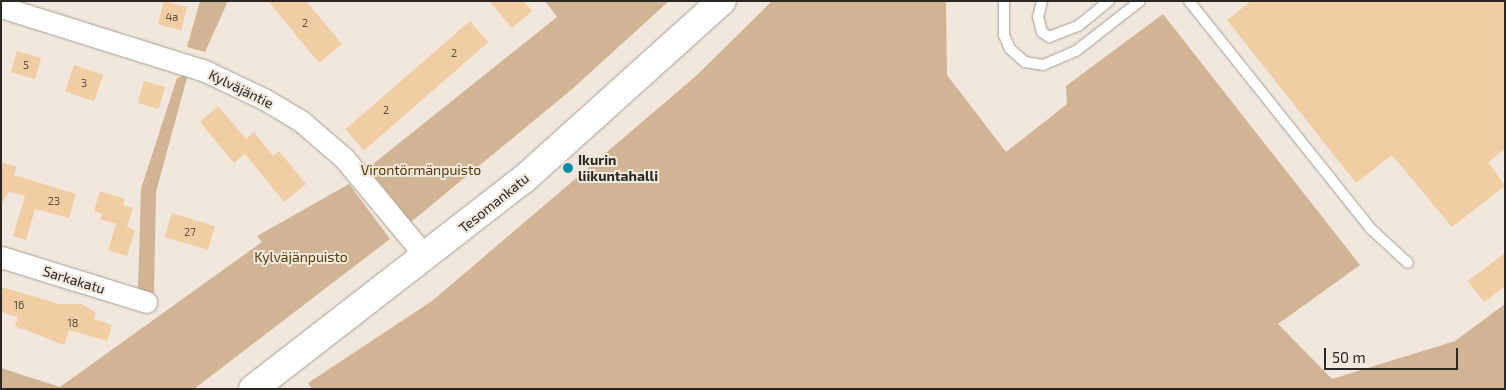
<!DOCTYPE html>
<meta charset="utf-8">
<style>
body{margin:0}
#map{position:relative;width:1506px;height:390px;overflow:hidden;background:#f1e7dc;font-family:"Exo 2",sans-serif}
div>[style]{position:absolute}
.green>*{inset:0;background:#d1b493}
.building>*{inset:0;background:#f1cda4;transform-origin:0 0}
.roads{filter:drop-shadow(0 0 1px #a79d93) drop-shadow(0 0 1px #a79d93)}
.service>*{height:10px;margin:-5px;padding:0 5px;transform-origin:5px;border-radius:5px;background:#fff}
.minor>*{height:21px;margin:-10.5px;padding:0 10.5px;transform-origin:10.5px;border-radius:10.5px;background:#fff}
.secondary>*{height:28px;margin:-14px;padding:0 14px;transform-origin:14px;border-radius:14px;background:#fff}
.dots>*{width:14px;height:14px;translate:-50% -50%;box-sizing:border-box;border:2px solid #f1e7dc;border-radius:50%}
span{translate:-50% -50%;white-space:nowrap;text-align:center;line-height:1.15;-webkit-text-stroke:4px #f1e7dc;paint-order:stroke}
.number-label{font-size:11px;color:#5c5043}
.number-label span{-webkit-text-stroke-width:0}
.street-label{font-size:14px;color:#2b2723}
.poi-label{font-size:14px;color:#2b2723;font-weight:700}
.left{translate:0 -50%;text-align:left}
.park-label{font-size:14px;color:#5a3804}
.frame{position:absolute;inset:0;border:2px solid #2b2723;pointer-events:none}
.scale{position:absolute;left:1324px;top:348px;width:134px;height:22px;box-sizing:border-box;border:2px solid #2b2723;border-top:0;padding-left:6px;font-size:15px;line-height:18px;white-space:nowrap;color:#2b2723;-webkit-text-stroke:4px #f1e7dc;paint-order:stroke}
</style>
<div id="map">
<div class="green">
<div style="clip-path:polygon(200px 1px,228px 1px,205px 52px,187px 47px)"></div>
<div style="clip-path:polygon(545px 1px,669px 1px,571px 90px,411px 222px,368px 168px,557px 17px)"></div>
<div style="clip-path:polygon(772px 1px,946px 1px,947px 75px,1006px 152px,1067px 104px,1066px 86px,1163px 14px,1360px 265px,1278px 324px,1332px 379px,1455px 341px,1505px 304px,1505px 389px,312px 389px,308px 383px,432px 301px,696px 76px)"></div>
<div style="clip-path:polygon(188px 74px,156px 192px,154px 293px,138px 289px,141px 189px,177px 78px)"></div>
<div style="clip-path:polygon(349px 184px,390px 239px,194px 389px,1px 389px,1px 368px,60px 387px,262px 242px,257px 236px)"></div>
</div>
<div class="building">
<div style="left:164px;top:1px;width:24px;height:24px;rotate:15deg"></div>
<div style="clip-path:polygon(268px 1px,306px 1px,342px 44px,319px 63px)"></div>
<div style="clip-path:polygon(489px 1px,524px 1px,532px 11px,512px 28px)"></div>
<div style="clip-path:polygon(1251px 1px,1505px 1px,1505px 149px,1488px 162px,1505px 186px,1452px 227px,1392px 155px,1356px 183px,1227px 20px)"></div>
<div style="left:470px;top:21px;width:28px;height:165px;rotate:49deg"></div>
<div style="left:17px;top:51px;width:25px;height:22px;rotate:16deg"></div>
<div style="left:74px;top:65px;width:31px;height:28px;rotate:19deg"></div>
<div style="left:144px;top:81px;width:22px;height:23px;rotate:16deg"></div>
<div style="clip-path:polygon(218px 106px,246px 139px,254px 132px,273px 156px,279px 151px,306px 184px,284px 202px,245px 154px,234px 163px,200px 122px)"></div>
<div style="clip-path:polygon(1px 162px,17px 167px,14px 175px,76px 194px,69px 218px,35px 209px,26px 240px,13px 236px,25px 196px,9px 191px,1px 205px)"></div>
<div style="clip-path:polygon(100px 191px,125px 199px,123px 205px,133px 208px,127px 227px,135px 230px,127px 256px,108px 250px,116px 224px,100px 219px,102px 214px,94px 211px)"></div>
<div style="left:172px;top:213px;width:45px;height:25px;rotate:17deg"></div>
<div style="clip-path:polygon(1505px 253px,1505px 286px,1484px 302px,1468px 281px)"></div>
<div style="clip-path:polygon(1px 287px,59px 304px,82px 304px,96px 313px,94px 319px,112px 325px,107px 341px,69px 330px,64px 345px,15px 326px,18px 317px,1px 312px)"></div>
</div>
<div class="roads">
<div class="service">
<div style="left:1004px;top:1px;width:34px;rotate:90deg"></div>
<div style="left:1004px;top:35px;width:15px;rotate:67deg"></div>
<div style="left:1010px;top:49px;width:20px;rotate:41deg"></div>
<div style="left:1025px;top:62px;width:18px;rotate:9deg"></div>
<div style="left:1043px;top:65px;width:36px;rotate:-23deg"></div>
<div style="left:1076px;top:51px;width:81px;rotate:-38deg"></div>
<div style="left:1042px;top:1px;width:16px;rotate:104deg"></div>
<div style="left:1038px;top:17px;width:16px;rotate:75deg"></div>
<div style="left:1042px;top:32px;width:9px;rotate:36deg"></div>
<div style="left:1049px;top:37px;width:31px;rotate:-21deg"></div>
<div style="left:1078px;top:26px;width:40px;rotate:-39deg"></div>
<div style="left:1189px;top:1px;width:292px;rotate:51.4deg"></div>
<div style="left:1371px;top:229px;width:50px;rotate:42.6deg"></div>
</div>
<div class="minor">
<div style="left:1px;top:7px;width:214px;rotate:17.4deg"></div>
<div style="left:205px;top:71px;width:65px;rotate:25.4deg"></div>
<div style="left:264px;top:99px;width:43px;rotate:30.7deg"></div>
<div style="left:301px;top:121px;width:57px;rotate:40.7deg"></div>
<div style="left:344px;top:158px;width:129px;rotate:50.4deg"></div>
<div style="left:1px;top:257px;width:152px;rotate:17.2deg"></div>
</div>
<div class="secondary">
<div style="left:253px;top:389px;width:343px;rotate:-37.8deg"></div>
<div style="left:524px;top:179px;width:266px;rotate:-42deg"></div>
</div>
</div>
<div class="dots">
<div style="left:568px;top:168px;background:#068dac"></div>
</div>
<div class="number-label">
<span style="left:172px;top:17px">4a</span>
<span style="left:305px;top:23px">2</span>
<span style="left:454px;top:53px">2</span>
<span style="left:26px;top:65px">5</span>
<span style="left:84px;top:83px">3</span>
<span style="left:386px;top:110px">2</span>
<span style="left:54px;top:201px">23</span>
<span style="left:190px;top:232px">27</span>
<span style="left:19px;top:305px">16</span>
<span style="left:73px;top:323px">18</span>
</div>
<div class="street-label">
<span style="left:241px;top:89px;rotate:26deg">Kylväjäntie</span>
<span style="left:494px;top:203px;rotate:-39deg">Tesomankatu</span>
<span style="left:74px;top:280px;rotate:17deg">Sarkakatu</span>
</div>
<div class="poi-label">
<span class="left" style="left:578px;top:168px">Ikurin<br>liikuntahalli</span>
</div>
<div class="park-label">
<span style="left:421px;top:170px">Virontörmänpuisto</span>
<span style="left:301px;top:257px">Kylväjänpuisto</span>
</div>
<div class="frame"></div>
<div class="scale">50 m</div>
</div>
